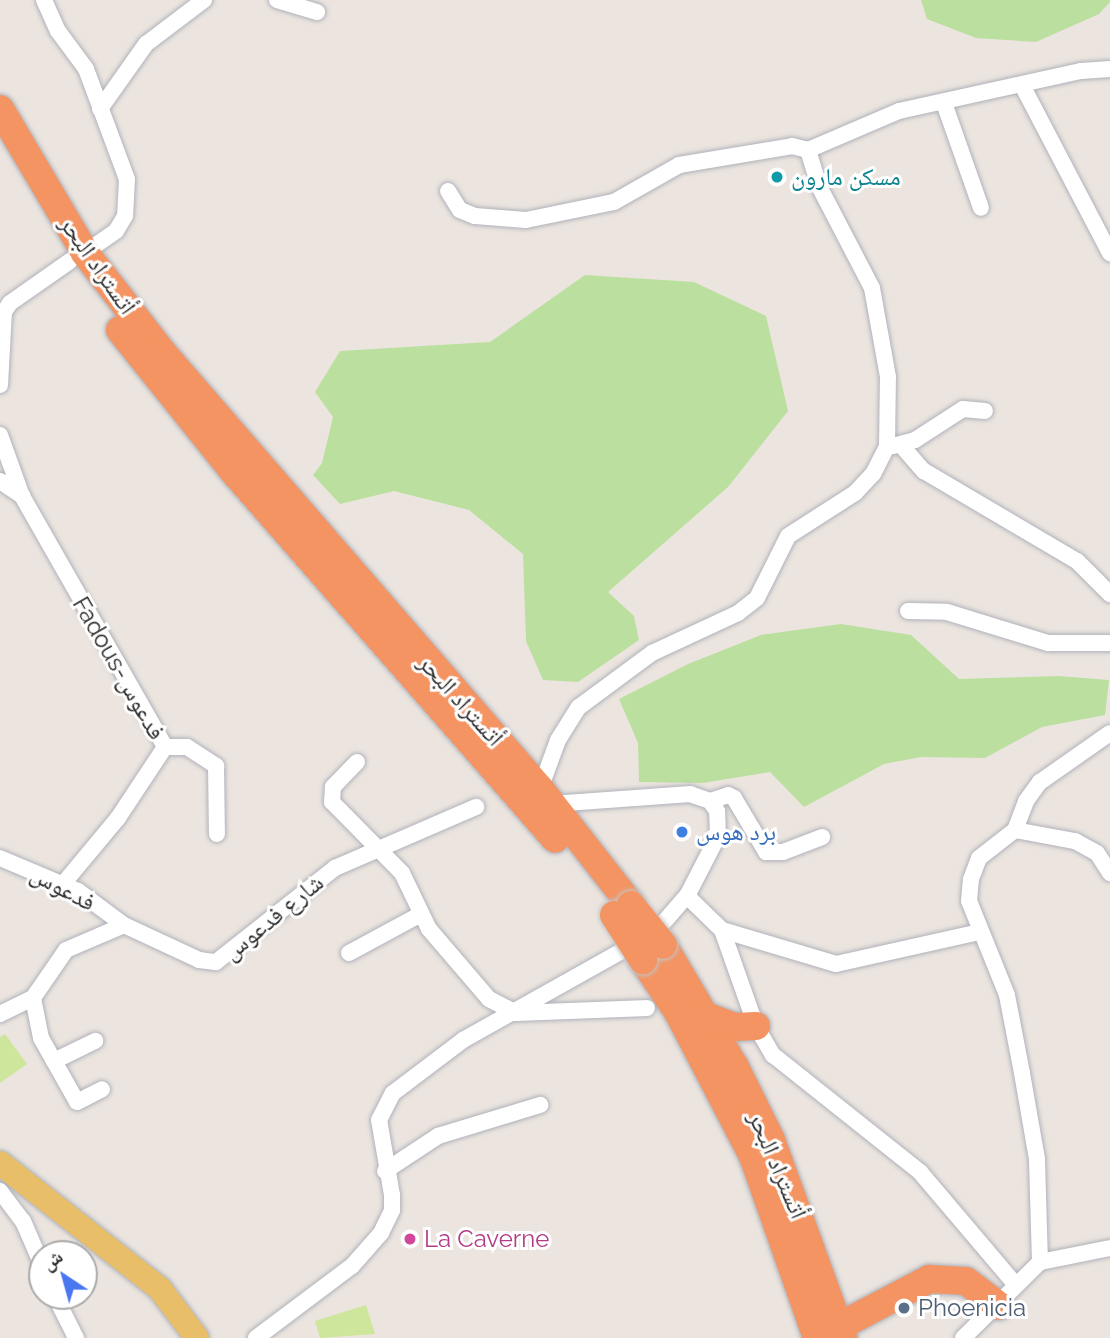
<!DOCTYPE html>
<meta charset="utf-8">
<style>
body{margin:0}
#map{position:relative;width:1110px;height:1338px;overflow:hidden;background:#ece5df;font-family:Raleway,"Noto Naskh Arabic",sans-serif}
div>[style]{position:absolute}
.green>*{inset:0;background:#bbdf9f}
.pitch>*{inset:0;background:#cde69b}
.roads{filter:drop-shadow(0 0 2px #afb2bb) drop-shadow(0 0 2px #afb2bb)}
.minor>*{height:16px;margin:-8px;padding:0 8px;transform-origin:8px;border-radius:8px;background:#fff}
.primary>*{height:24px;margin:-12px;padding:0 12px;transform-origin:12px;border-radius:12px;background:#e8bf68}
.motorway>*{height:28px;margin:-14px;padding:0 14px;transform-origin:14px;border-radius:14px;background:#f49462}
.bridges{filter:drop-shadow(0 0 2px #c4c4c4) drop-shadow(0 0 2px #c4c4c4)}
.motorway-bridge>*{height:28px;margin:-14px;padding:0 14px;transform-origin:14px;border-radius:14px;background:#f49462}
.dots>*{width:19px;height:19px;translate:-50% -50%;box-sizing:border-box;border:4px solid #fff;border-radius:50%}
span{translate:-50% -50%;white-space:nowrap;text-align:center;line-height:1.15;-webkit-text-stroke:6px #fff;paint-order:stroke}
.culture-label{font-size:24px;color:#0d838f}
.left{translate:0 -50%;text-align:left}
.street-label{font-size:24px;color:#2c2c2c}
.shop-label{font-size:24px;color:#366cbe}
.hotel-label{font-size:24px;color:#b23c85}
.service-label{font-size:24px;color:#4e5e75}
.north{position:absolute;left:28px;top:1240px;width:70px;height:70px;box-sizing:border-box;background:#fff;border:2px solid #ababab;border-radius:50%;rotate:324deg;font-size:19px;font-weight:700;line-height:28px;text-align:center;color:#2c2c2c}
.north::after{content:'';display:block;margin:auto;width:24px;height:32px;background:#4a77ef;clip-path:polygon(50% 0,100% 100%,50% 72%,0 100%)}
</style>
<div id="map">
<div class="green">
<div style="clip-path:polygon(921px 0,1110px 0,1110px 2px,1099px 14px,1036px 42px,976px 38px,927px 19px)"></div>
<div style="clip-path:polygon(585px 275px,694px 282px,766px 316px,788px 411px,728px 487px,608px 592px,634px 616px,639px 640px,578px 682px,543px 680px,526px 641px,523px 554px,469px 510px,394px 491px,340px 504px,313px 475px,322px 463px,333px 417px,315px 392px,340px 351px,490px 342px)"></div>
<div style="clip-path:polygon(841px 624px,911px 635px,959px 679px,1059px 676px,1109px 680px,1105px 715px,1042px 727px,985px 758px,921px 757px,884px 764px,804px 807px,770px 772px,703px 783px,639px 782px,638px 743px,619px 699px,688px 664px,761px 635px)"></div>
</div>
<div class="pitch">
<div style="clip-path:polygon(5px 1034px,27px 1064px,0 1083px,0 1037px)"></div>
<div style="clip-path:polygon(366px 1305px,375px 1334px,320px 1338px,315px 1321px)"></div>
</div>
<div class="roads">
<div class="minor">
<div style="left:44px;top:0;width:34px;rotate:66deg"></div>
<div style="left:58px;top:31px;width:47px;rotate:53.6deg"></div>
<div style="left:86px;top:69px;width:117px;rotate:69.6deg"></div>
<div style="left:127px;top:179px;width:37px;rotate:93deg"></div>
<div style="left:125px;top:216px;width:17px;rotate:121deg"></div>
<div style="left:116px;top:231px;width:38px;rotate:145deg"></div>
<div style="left:277px;top:0;width:42px;rotate:16.7deg"></div>
<div style="left:1022px;top:85px;width:190px;rotate:62.4deg"></div>
<div style="left:944px;top:103px;width:111px;rotate:70.6deg"></div>
<div style="left:100px;top:109px;width:80px;rotate:-54.7deg"></div>
<div style="left:146px;top:44px;width:73px;rotate:-37.2deg"></div>
<div style="left:448px;top:191px;width:22px;rotate:58deg"></div>
<div style="left:460px;top:210px;width:16px;rotate:22deg"></div>
<div style="left:475px;top:216px;width:51px;rotate:4.5deg"></div>
<div style="left:526px;top:220px;width:90px;rotate:-11.6deg"></div>
<div style="left:614px;top:202px;width:75px;rotate:-29.6deg"></div>
<div style="left:679px;top:165px;width:115px;rotate:-9.5deg"></div>
<div style="left:792px;top:146px;width:16px;rotate:14deg"></div>
<div style="left:0;top:385px;width:73px;rotate:-86.9deg"></div>
<div style="left:4px;top:312px;width:11px;rotate:-56deg"></div>
<div style="left:10px;top:303px;width:73px;rotate:-35deg"></div>
<div style="left:0;top:435px;width:65px;rotate:70.2deg"></div>
<div style="left:22px;top:496px;width:289px;rotate:60.3deg"></div>
<div style="left:901px;top:445px;width:35px;rotate:49deg"></div>
<div style="left:924px;top:471px;width:178px;rotate:30.5deg"></div>
<div style="left:1077px;top:561px;width:47px;rotate:45deg"></div>
<div style="left:893px;top:446px;width:23px;rotate:-15deg"></div>
<div style="left:915px;top:440px;width:57px;rotate:-32.9deg"></div>
<div style="left:963px;top:409px;width:22px;rotate:5deg"></div>
<div style="left:0;top:481px;width:27px;rotate:34deg"></div>
<div style="left:908px;top:611px;width:39px;rotate:1deg"></div>
<div style="left:947px;top:612px;width:106px;rotate:17.1deg"></div>
<div style="left:1048px;top:643px;width:62px"></div>
<div style="left:165px;top:747px;width:22px"></div>
<div style="left:187px;top:747px;width:35px;rotate:33deg"></div>
<div style="left:216px;top:766px;width:68px;rotate:89.2deg"></div>
<div style="left:357px;top:762px;width:35px;rotate:134deg"></div>
<div style="left:333px;top:787px;width:15px;rotate:94deg"></div>
<div style="left:332px;top:802px;width:100px;rotate:45.4deg"></div>
<div style="left:402px;top:873px;width:62px;rotate:64.3deg"></div>
<div style="left:429px;top:929px;width:92px;rotate:49.4deg"></div>
<div style="left:489px;top:999px;width:31px;rotate:27deg"></div>
<div style="left:517px;top:1013px;width:130px;rotate:-2.2deg"></div>
<div style="left:540px;top:789px;width:52px;rotate:-69.8deg"></div>
<div style="left:558px;top:740px;width:39px;rotate:-58deg"></div>
<div style="left:579px;top:707px;width:91px;rotate:-36.5deg"></div>
<div style="left:652px;top:653px;width:95px;rotate:-24.9deg"></div>
<div style="left:738px;top:613px;width:24px;rotate:-38deg"></div>
<div style="left:757px;top:598px;width:69px;rotate:-63.4deg"></div>
<div style="left:788px;top:536px;width:80px;rotate:-32.7deg"></div>
<div style="left:855px;top:493px;width:26px;rotate:-47deg"></div>
<div style="left:873px;top:474px;width:31px;rotate:-63deg"></div>
<div style="left:887px;top:446px;width:69px;rotate:-89.2deg"></div>
<div style="left:888px;top:377px;width:90px;rotate:-100.2deg"></div>
<div style="left:872px;top:288px;width:115px;rotate:-117.5deg"></div>
<div style="left:819px;top:186px;width:38px;rotate:-107deg"></div>
<div style="left:808px;top:150px;width:99px;rotate:-23.2deg"></div>
<div style="left:899px;top:111px;width:186px;rotate:-12.4deg"></div>
<div style="left:1081px;top:71px;width:29px;rotate:-4deg"></div>
<div style="left:710px;top:801px;width:19px;rotate:-18deg"></div>
<div style="left:728px;top:795px;width:7px;rotate:27deg"></div>
<div style="left:734px;top:798px;width:63px;rotate:59.3deg"></div>
<div style="left:766px;top:852px;width:17px"></div>
<div style="left:783px;top:852px;width:42px;rotate:-21deg"></div>
<div style="left:1015px;top:830px;width:61px;rotate:10.4deg"></div>
<div style="left:1075px;top:841px;width:25px;rotate:29deg"></div>
<div style="left:1097px;top:853px;width:24px;rotate:57deg"></div>
<div style="left:0;top:858px;width:85px;rotate:22.9deg"></div>
<div style="left:78px;top:891px;width:57px;rotate:36.5deg"></div>
<div style="left:63px;top:884px;width:86px;rotate:-50.2deg"></div>
<div style="left:118px;top:818px;width:85px;rotate:-56.5deg"></div>
<div style="left:687px;top:896px;width:49px;rotate:44.2deg"></div>
<div style="left:722px;top:930px;width:102px;rotate:70.5deg"></div>
<div style="left:756px;top:1026px;width:34px;rotate:60deg"></div>
<div style="left:773px;top:1055px;width:188px;rotate:38.5deg"></div>
<div style="left:920px;top:1172px;width:148px;rotate:49.7deg"></div>
<div style="left:722px;top:930px;width:119px;rotate:16.6deg"></div>
<div style="left:836px;top:964px;width:147px;rotate:-12.6deg"></div>
<div style="left:349px;top:953px;width:82px;rotate:-28.4deg"></div>
<div style="left:33px;top:998px;width:41px;rotate:78.7deg"></div>
<div style="left:41px;top:1038px;width:73px;rotate:60.6deg"></div>
<div style="left:77px;top:1102px;width:28px;rotate:-27deg"></div>
<div style="left:0;top:1014px;width:37px;rotate:-26deg"></div>
<div style="left:33px;top:998px;width:58px;rotate:-55.5deg"></div>
<div style="left:66px;top:950px;width:63px;rotate:-23.3deg"></div>
<div style="left:124px;top:925px;width:83px;rotate:25deg"></div>
<div style="left:199px;top:960px;width:17px;rotate:7deg"></div>
<div style="left:216px;top:962px;width:152px;rotate:-38.3deg"></div>
<div style="left:335px;top:868px;width:154px;rotate:-23.4deg"></div>
<div style="left:54px;top:1061px;width:46px;rotate:-26deg"></div>
<div style="left:385px;top:1171px;width:64px;rotate:-33.4deg"></div>
<div style="left:438px;top:1136px;width:107px;rotate:-16.9deg"></div>
<div style="left:0;top:1191px;width:38px;rotate:53deg"></div>
<div style="left:23px;top:1221px;width:48px;rotate:66.6deg"></div>
<div style="left:1040px;top:1262px;width:103px;rotate:-91.7deg"></div>
<div style="left:1037px;top:1159px;width:87px;rotate:-99.9deg"></div>
<div style="left:1022px;top:1073px;width:79px;rotate:-100.9deg"></div>
<div style="left:1007px;top:995px;width:101px;rotate:-112deg"></div>
<div style="left:969px;top:901px;width:22px;rotate:-85deg"></div>
<div style="left:971px;top:879px;width:22px;rotate:-69deg"></div>
<div style="left:979px;top:858px;width:46px;rotate:-37.9deg"></div>
<div style="left:1015px;top:830px;width:31px;rotate:-69deg"></div>
<div style="left:1026px;top:801px;width:24px;rotate:-54deg"></div>
<div style="left:1040px;top:782px;width:85px;rotate:-35deg"></div>
<div style="left:55px;top:1296px;width:47px;rotate:63.4deg"></div>
<div style="left:256px;top:1338px;width:120px;rotate:-36.9deg"></div>
<div style="left:352px;top:1266px;width:44px;rotate:-48.7deg"></div>
<div style="left:381px;top:1233px;width:25px;rotate:-64deg"></div>
<div style="left:392px;top:1210px;width:15px;rotate:-90deg"></div>
<div style="left:392px;top:1195px;width:76px;rotate:-99.8deg"></div>
<div style="left:379px;top:1120px;width:30px;rotate:-63deg"></div>
<div style="left:393px;top:1093px;width:88px;rotate:-37.1deg"></div>
<div style="left:463px;top:1040px;width:180px;rotate:-29.3deg"></div>
<div style="left:620px;top:952px;width:53px;rotate:-34.3deg"></div>
<div style="left:664px;top:922px;width:35px;rotate:-49deg"></div>
<div style="left:687px;top:896px;width:68px;rotate:-62.7deg"></div>
<div style="left:718px;top:836px;width:25px;rotate:-92deg"></div>
<div style="left:717px;top:811px;width:12px;rotate:-125deg"></div>
<div style="left:710px;top:801px;width:21px;rotate:-161deg"></div>
<div style="left:690px;top:794px;width:138px;rotate:175.9deg"></div>
<div style="left:963px;top:1338px;width:108px;rotate:-44.6deg"></div>
<div style="left:1040px;top:1262px;width:71px;rotate:-11.3deg"></div>
</div>
<div class="primary">
<div style="left:0;top:1163px;width:204px;rotate:38.2deg"></div>
<div style="left:160px;top:1289px;width:61px;rotate:52.9deg"></div>
</div>
<div class="motorway">
<div style="left:0;top:109px;width:167px;rotate:59.4deg"></div>
<div style="left:85px;top:253px;width:125px;rotate:52.1deg"></div>
<div style="left:162px;top:352px;width:578px;rotate:49.14deg"></div>
<div style="left:540px;top:789px;width:147px;rotate:51.9deg"></div>
<div style="left:120px;top:330px;width:184px;rotate:51.2deg"></div>
<div style="left:235px;top:473px;width:486px;rotate:48.8deg"></div>
<div style="left:663px;top:945px;width:142px;rotate:59.5deg"></div>
<div style="left:735px;top:1067px;width:81px;rotate:63.7deg"></div>
<div style="left:771px;top:1140px;width:211px;rotate:70deg"></div>
<div style="left:643px;top:960px;width:63px;rotate:56.1deg"></div>
<div style="left:678px;top:1012px;width:162px;rotate:62.5deg"></div>
<div style="left:753px;top:1156px;width:193px;rotate:70.6deg"></div>
<div style="left:706px;top:1016px;width:31px;rotate:21deg"></div>
<div style="left:735px;top:1027px;width:21px;rotate:-3deg"></div>
<div style="left:840px;top:1326px;width:101px;rotate:-27.8deg"></div>
<div style="left:929px;top:1279px;width:37px;rotate:3deg"></div>
<div style="left:966px;top:1281px;width:41px;rotate:37.1deg"></div>
</div>
</div>
<div class="bridges">
<div class="motorway-bridge">
<div style="left:631px;top:905px;width:51px;rotate:51.3deg"></div>
<div style="left:614px;top:915px;width:54px;rotate:57.2deg"></div>
</div>
</div>
<div class="dots">
<div style="left:777px;top:177px;background:#0f9aa8"></div>
<div style="left:682px;top:832px;background:#3f7fe0"></div>
<div style="left:410px;top:1239px;background:#d1479c"></div>
<div style="left:904px;top:1308px;background:#5c6f8a"></div>
</div>
<div class="culture-label">
<span class="left" style="left:791px;top:177px">مسكن مارون</span>
</div>
<div class="street-label">
<span style="left:98px;top:265px;rotate:55deg">أتستراد البحر</span>
<span style="left:119px;top:668px;rotate:60deg">Fadous-فدعوس</span>
<span style="left:461px;top:700px;rotate:48deg">أتستراد البحر</span>
<span style="left:63px;top:888px;rotate:28deg">فدعوس</span>
<span style="left:273px;top:917px;rotate:-39deg">شارع فدعوس</span>
<span style="left:778px;top:1165px;rotate:67deg">أتستراد البحر</span>
</div>
<div class="shop-label">
<span class="left" style="left:696px;top:832px">برد هوس</span>
</div>
<div class="hotel-label">
<span class="left" style="left:424px;top:1239px">La Caverne</span>
</div>
<div class="service-label">
<span class="left" style="left:918px;top:1308px">Phoenicia</span>
</div>
<div class="north">ش</div>
</div>
